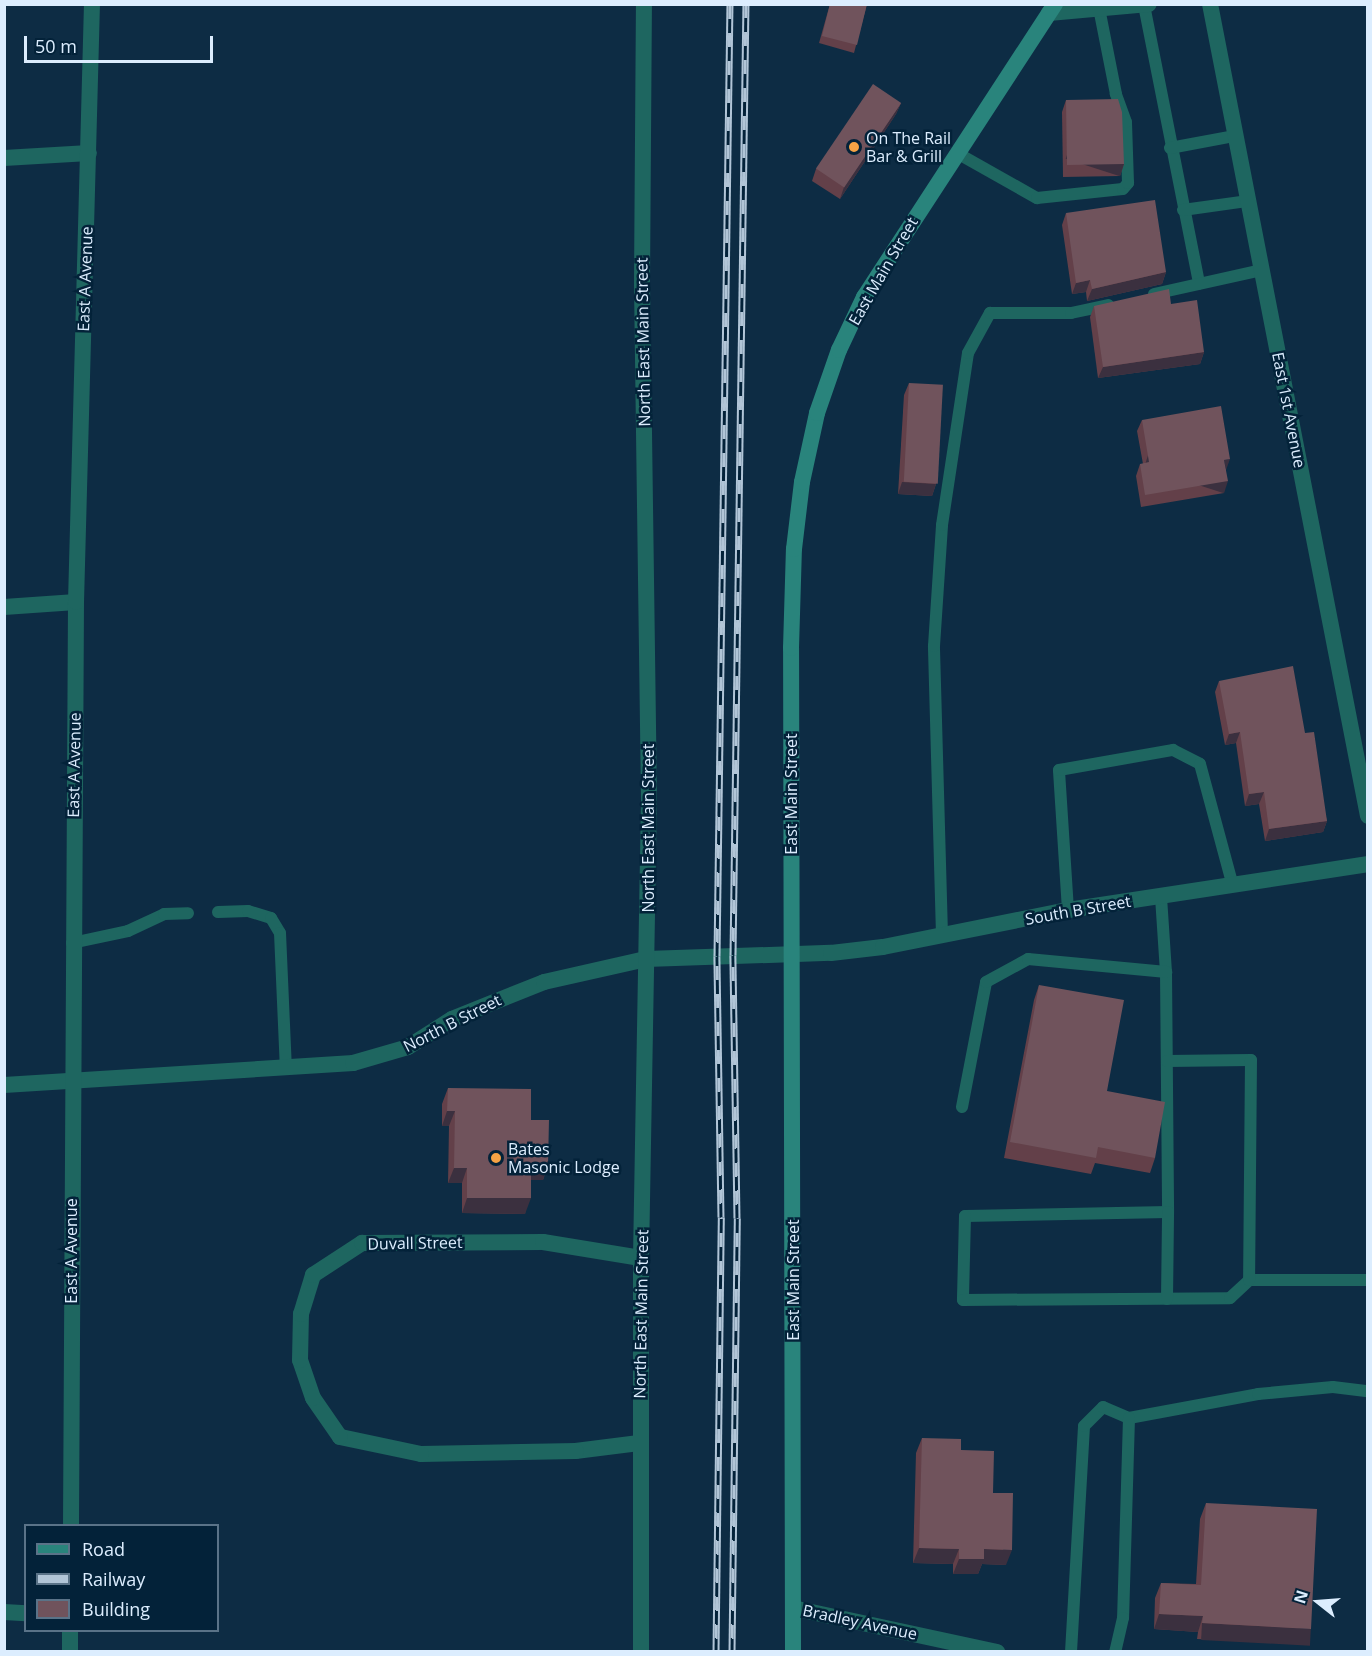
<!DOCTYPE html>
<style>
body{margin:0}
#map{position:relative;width:1372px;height:1656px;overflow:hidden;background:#0d2c44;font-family:"Open Sans",sans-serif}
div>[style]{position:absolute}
.service>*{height:12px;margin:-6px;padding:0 6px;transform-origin:6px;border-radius:6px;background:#1e6660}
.minor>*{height:16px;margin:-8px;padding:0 8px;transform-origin:8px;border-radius:8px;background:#1e6660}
.tertiary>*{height:16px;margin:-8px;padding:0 8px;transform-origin:8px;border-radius:8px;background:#1e6660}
.secondary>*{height:16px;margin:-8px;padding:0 8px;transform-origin:8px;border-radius:8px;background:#29847c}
.rail>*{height:7px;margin-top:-3.5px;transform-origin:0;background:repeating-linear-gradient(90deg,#032239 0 14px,#b1c5d7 0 28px);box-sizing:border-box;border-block:2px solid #b1c5d7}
.wall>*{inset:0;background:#634049}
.shaded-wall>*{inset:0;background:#3b303f;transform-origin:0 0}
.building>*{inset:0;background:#70535c;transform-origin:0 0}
.dots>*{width:16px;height:16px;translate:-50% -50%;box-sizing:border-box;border:3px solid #032239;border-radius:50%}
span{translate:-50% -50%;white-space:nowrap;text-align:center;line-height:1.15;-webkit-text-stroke:5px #032239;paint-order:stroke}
.poi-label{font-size:16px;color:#dcedfe}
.left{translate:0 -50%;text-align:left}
.street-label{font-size:16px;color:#dcedfe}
.frame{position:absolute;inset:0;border:6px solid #dcedfe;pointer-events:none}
.legend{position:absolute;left:24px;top:1524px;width:195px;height:108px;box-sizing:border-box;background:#032239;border:2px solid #5a7388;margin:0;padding:8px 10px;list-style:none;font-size:18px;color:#dcedfe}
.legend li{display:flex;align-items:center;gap:12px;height:30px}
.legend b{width:30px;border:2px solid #5a7388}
.north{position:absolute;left:1288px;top:1572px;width:60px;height:60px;-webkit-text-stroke:4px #032239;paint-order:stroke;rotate:287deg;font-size:16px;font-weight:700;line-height:24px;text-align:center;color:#dcedfe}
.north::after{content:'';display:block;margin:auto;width:21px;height:27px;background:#dcedfe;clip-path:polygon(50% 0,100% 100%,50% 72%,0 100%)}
.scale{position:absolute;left:24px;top:36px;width:189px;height:27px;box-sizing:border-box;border:3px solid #dcedfe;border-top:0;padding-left:8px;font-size:18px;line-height:21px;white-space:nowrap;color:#dcedfe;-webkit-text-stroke:4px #032239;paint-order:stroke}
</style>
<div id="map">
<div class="service">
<div style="left:1144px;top:5px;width:284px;rotate:78.8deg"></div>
<div style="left:1170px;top:148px;width:66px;rotate:-10.5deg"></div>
<div style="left:957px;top:153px;width:92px;rotate:29.4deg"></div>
<div style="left:1037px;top:198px;width:86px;rotate:-6deg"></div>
<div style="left:1123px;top:189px;width:8px;rotate:-50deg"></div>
<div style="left:1128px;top:183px;width:61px;rotate:-91.9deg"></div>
<div style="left:1126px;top:122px;width:30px;rotate:-110deg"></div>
<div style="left:1116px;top:94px;width:88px;rotate:-101.2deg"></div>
<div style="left:1183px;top:210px;width:66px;rotate:-7.9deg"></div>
<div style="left:1154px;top:294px;width:111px;rotate:-12.5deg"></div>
<div style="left:1161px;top:897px;width:75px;rotate:86.2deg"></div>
<div style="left:1166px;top:972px;width:240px;rotate:89.5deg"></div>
<div style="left:1168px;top:1212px;width:203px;rotate:178.9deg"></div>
<div style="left:965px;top:1216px;width:84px;rotate:91.4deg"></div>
<div style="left:963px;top:1300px;width:267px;rotate:-0.4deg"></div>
<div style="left:1230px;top:1298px;width:26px;rotate:-43deg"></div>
<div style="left:1249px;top:1280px;width:119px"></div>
<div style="left:1068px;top:910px;width:140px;rotate:-93.7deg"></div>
<div style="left:1059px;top:770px;width:116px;rotate:-10deg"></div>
<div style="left:1173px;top:750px;width:30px;rotate:27deg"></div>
<div style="left:1200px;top:764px;width:126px;rotate:74.9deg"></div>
<div style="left:218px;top:912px;width:30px;rotate:-2deg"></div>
<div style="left:248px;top:911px;width:24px;rotate:17deg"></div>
<div style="left:271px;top:918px;width:17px;rotate:59deg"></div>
<div style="left:280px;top:933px;width:135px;rotate:87.5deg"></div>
<div style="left:942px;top:935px;width:289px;rotate:-91.6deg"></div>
<div style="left:934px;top:646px;width:121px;rotate:-86.2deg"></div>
<div style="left:942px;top:525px;width:174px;rotate:-81.4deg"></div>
<div style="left:968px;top:353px;width:46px;rotate:-61.2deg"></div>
<div style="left:990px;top:313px;width:81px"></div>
<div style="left:1071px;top:313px;width:38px;rotate:-12deg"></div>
<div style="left:72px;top:943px;width:57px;rotate:-12.1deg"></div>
<div style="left:128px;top:931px;width:40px;rotate:-25deg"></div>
<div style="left:164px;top:914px;width:24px;rotate:-2deg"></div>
<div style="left:1167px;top:1061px;width:84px;rotate:-0.7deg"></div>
<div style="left:1251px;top:1060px;width:220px;rotate:90.5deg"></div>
<div style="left:962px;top:1107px;width:127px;rotate:-79.1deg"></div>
<div style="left:986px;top:982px;width:48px;rotate:-28.7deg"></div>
<div style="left:1028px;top:959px;width:139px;rotate:5.4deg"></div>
<div style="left:1167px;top:1299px;width:87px;rotate:-89.3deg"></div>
<div style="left:1129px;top:1418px;width:131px;rotate:-10.5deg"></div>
<div style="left:1258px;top:1394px;width:75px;rotate:-5.3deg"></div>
<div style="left:1333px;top:1387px;width:35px;rotate:7deg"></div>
<div style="left:1071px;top:1652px;width:226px;rotate:-86.7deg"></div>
<div style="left:1084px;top:1426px;width:27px;rotate:-45deg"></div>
<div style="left:1103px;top:1407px;width:28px;rotate:23deg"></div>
<div style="left:1129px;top:1418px;width:200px;rotate:91.7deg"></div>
<div style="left:1123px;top:1618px;width:35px;rotate:103deg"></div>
</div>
<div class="minor">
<div style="left:1210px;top:4px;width:827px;rotate:78.99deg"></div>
<div style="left:1049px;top:13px;width:100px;rotate:-5.1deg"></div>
<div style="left:4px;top:158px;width:85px;rotate:-3.4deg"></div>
<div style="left:4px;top:607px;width:72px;rotate:-4deg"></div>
<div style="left:4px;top:1085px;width:350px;rotate:-3.6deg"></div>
<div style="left:353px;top:1063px;width:57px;rotate:-16.2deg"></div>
<div style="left:408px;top:1047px;width:52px;rotate:-32.5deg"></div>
<div style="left:452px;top:1019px;width:99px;rotate:-21.9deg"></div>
<div style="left:544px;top:982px;width:105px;rotate:-12.7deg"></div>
<div style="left:639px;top:1443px;width:64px;rotate:172.8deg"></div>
<div style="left:576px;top:1451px;width:155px;rotate:178.9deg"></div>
<div style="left:421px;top:1454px;width:83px;rotate:-168.1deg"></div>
<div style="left:340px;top:1437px;width:47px;rotate:-124.7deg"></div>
<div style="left:313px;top:1398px;width:40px;rotate:-108.9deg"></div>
<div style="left:300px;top:1360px;width:46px;rotate:-88.8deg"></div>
<div style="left:301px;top:1314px;width:41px;rotate:-72.9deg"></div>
<div style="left:313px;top:1275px;width:59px;rotate:-33.1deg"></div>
<div style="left:362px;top:1243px;width:181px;rotate:-0.3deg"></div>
<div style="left:543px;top:1242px;width:99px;rotate:9.3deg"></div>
<div style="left:71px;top:1526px;width:924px;rotate:-89.69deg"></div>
<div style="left:76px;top:602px;width:598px;rotate:-88.47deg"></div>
<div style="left:793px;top:1608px;width:209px;rotate:12.2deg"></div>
<div style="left:4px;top:1612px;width:22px;rotate:3deg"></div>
<div style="left:70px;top:1652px;width:22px;rotate:-90deg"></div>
</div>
<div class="tertiary">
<div style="left:646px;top:959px;width:185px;rotate:-1.9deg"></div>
<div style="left:831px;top:953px;width:52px;rotate:-6.6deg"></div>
<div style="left:883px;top:947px;width:189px;rotate:-11.3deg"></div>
<div style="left:1068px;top:910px;width:304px;rotate:-8.7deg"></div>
<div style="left:641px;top:1652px;width:394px;rotate:-90deg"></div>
<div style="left:641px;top:1258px;width:459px;rotate:-89deg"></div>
<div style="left:649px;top:799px;width:517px;rotate:-90.78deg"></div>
<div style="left:642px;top:282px;width:278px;rotate:-89.6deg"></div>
</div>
<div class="secondary">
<div style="left:793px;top:1652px;width:1004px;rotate:-90.11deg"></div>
<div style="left:791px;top:648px;width:99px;rotate:-88.3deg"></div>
<div style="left:794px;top:549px;width:67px;rotate:-83.2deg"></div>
<div style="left:802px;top:482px;width:71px;rotate:-77.7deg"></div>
<div style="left:817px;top:413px;width:67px;rotate:-70.8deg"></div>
<div style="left:839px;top:350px;width:59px;rotate:-64.7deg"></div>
<div style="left:864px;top:297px;width:350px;rotate:-56.9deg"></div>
</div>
<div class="rail">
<div style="left:716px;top:1652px;width:435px;rotate:-89.3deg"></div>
<div style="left:721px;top:1217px;width:261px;rotate:-90.9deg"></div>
<div style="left:717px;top:956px;width:952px;rotate:-89.22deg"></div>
<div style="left:732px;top:1652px;width:434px;rotate:-89.3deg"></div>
<div style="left:737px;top:1218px;width:263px;rotate:-90.9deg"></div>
<div style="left:733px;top:955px;width:951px;rotate:-89.22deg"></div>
</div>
<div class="wall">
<div style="clip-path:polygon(830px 4px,867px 4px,854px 53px,819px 43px)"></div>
<div style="clip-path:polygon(1066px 100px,1124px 164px,1120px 176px,1063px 177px,1062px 112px)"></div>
<div style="clip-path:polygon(901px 103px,896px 114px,840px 199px,812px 181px,816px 169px)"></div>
<div style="clip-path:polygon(1066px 213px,1166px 272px,1162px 284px,1087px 301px,1086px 292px,1072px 294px,1062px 225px)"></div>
<div style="clip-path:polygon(1094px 306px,1204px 352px,1200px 364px,1098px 378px,1090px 317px)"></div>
<div style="clip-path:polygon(909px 383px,936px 484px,932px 496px,898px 494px,904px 395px)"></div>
<div style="clip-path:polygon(1142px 420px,1226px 469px,1224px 493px,1141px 507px,1136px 476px,1140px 464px,1143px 464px,1137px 431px)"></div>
<div style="clip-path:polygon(1219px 681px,1305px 733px,1327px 821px,1323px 832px,1265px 841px,1259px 804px,1245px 806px,1236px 743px,1225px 745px,1215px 692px)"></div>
<div style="clip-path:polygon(1039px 985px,1107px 1091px,1155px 1158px,1150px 1173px,1095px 1163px,1091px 1174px,1004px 1158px,1034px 1000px)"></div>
<div style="clip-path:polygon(448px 1088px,531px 1120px,548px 1165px,543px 1180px,531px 1180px,525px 1214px,462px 1213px,462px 1183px,448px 1183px,449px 1126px,442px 1126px,442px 1104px)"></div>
<div style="clip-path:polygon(922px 1438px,961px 1450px,993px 1493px,1006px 1565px,982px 1564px,978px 1574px,953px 1574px,953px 1564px,913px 1563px,916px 1453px)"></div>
<div style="clip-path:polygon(1206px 1503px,1305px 1644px,1197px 1639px,1198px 1632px,1154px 1629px,1155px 1598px,1161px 1583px,1196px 1584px,1200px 1519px)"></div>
</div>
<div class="shaded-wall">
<div style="clip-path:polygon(901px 103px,896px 114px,840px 199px,844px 187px)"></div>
<div style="left:1124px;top:164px;width:13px;height:57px;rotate:108deg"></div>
<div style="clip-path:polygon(1166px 272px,1162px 284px,1087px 301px,1092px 289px)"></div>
<div style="clip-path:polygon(1090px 280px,1086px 292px,1072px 294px,1076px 283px)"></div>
<div style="clip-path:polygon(1204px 352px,1200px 364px,1098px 378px,1103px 367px)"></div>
<div style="clip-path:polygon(1230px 459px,1226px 470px,1224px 460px)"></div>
<div style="left:1228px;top:481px;width:13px;height:84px;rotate:108deg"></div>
<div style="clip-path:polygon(902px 482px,936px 484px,932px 496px,898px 494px)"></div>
<div style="clip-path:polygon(1240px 732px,1236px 743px,1225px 745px,1229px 734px)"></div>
<div style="clip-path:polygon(1264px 792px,1259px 804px,1245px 806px,1249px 794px)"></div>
<div style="clip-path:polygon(1327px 821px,1323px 832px,1265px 841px,1269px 829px)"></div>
<div style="clip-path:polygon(447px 1111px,455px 1111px,449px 1126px,442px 1126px)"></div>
<div style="clip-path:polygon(531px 1165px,548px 1165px,543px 1180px,526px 1180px)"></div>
<div style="clip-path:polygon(454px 1168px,467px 1168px,462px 1183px,448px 1183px)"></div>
<div style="clip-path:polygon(467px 1198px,531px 1198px,525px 1214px,462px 1213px)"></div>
<div style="clip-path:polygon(919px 1548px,959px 1549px,953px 1564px,913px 1563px)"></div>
<div style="clip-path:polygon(984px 1549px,1012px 1550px,1006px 1565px,982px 1564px,978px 1574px,953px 1574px,959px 1559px)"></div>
<div style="clip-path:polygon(1159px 1614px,1203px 1616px,1198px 1632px,1154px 1629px)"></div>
<div style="left:1202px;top:1623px;width:109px;height:17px;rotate:3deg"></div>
</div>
<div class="building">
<div style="clip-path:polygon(830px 4px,867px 4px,857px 45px,822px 36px)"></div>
<div style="left:873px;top:84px;width:34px;height:102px;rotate:34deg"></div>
<div style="clip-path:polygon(1118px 99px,1122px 112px,1124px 164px,1067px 165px,1066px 100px)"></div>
<div style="clip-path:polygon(1155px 200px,1166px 272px,1092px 289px,1090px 280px,1076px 283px,1066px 213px)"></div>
<div style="clip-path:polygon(1169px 289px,1171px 304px,1197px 300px,1204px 352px,1103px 367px,1094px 306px)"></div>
<div style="left:909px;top:383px;width:34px;height:99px;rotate:3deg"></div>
<div style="clip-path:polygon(1221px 406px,1230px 459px,1224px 460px,1228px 481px,1145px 495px,1140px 464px,1149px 462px,1142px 420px)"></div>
<div style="clip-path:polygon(1293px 666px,1305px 733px,1314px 732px,1327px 821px,1269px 829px,1264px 792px,1249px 794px,1240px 732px,1229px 734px,1219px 681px)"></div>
<div style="clip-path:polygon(1039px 985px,1124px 1000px,1107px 1091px,1165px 1102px,1155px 1158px,1098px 1147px,1096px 1158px,1010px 1142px)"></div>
<div style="clip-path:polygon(448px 1088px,531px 1089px,531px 1120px,549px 1120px,548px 1165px,531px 1165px,531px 1198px,467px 1198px,467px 1168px,454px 1168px,455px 1111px,447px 1111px)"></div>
<div style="clip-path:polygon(922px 1438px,961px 1439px,961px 1450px,994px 1451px,993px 1493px,1013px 1493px,1012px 1550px,984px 1549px,984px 1559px,959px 1559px,959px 1549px,919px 1548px)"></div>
<div style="clip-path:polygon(1206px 1503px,1317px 1509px,1311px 1629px,1202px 1623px,1203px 1616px,1159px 1614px,1161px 1583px,1201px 1585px)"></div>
</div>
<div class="dots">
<div style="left:854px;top:147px;background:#f5a345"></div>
<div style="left:496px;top:1158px;background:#f5a345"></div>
</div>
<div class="poi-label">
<span class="left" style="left:866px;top:147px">On The Rail<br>Bar &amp; Grill</span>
<span class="left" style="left:508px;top:1158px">Bates<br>Masonic Lodge</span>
</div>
<div class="street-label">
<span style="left:883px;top:271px;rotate:-60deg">East Main Street</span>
<span style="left:85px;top:279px;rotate:-88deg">East A Avenue</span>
<span style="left:643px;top:342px;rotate:-91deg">North East Main Street</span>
<span style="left:1289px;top:410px;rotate:79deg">East 1st Avenue</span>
<span style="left:74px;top:765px;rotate:-89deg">East A Avenue</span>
<span style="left:791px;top:794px;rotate:-90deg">East Main Street</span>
<span style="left:648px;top:828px;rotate:-90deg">North East Main Street</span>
<span style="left:1078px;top:910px;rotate:-10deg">South B Street</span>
<span style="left:452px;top:1023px;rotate:-27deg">North B Street</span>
<span style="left:415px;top:1243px;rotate:-1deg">Duvall Street</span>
<span style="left:71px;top:1251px;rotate:-90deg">East A Avenue</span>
<span style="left:793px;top:1280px;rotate:-90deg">East Main Street</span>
<span style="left:641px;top:1314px;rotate:-89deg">North East Main Street</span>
<span style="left:860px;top:1622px;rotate:12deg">Bradley Avenue</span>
</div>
<div class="frame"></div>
<ul class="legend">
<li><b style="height:8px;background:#29847c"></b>Road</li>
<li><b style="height:8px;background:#b1c5d7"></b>Railway</li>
<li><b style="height:16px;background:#70535c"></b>Building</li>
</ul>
<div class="north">N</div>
<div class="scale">50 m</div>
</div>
